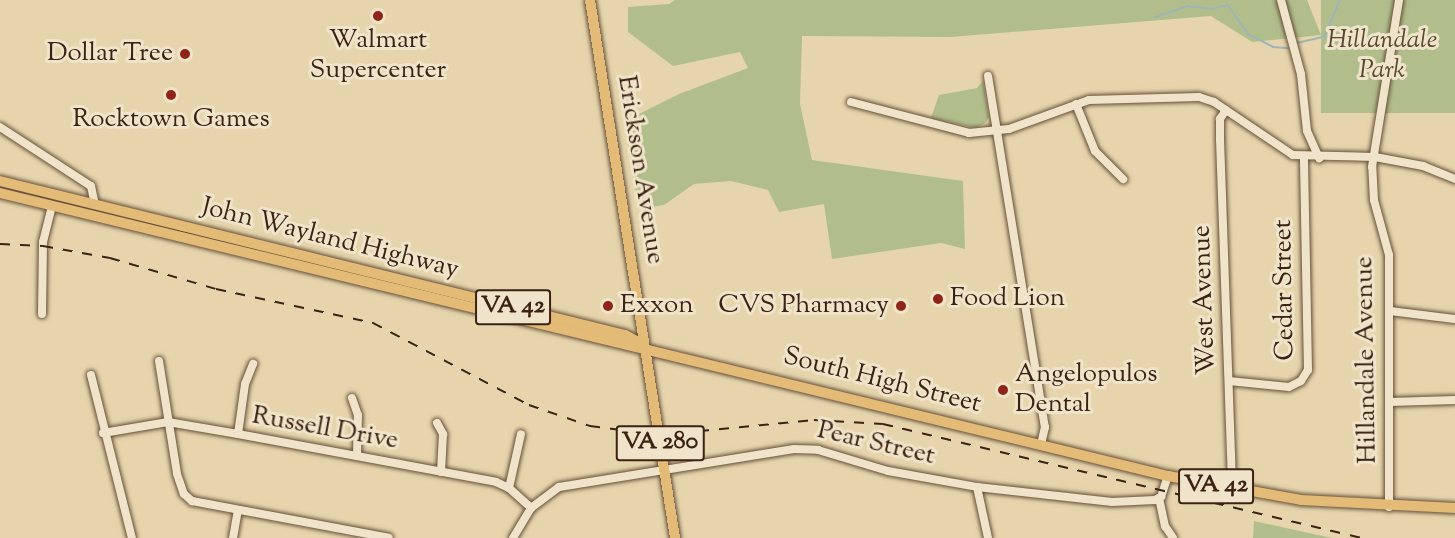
<!DOCTYPE html>
<style>
body{margin:0}
#map{position:relative;width:1455px;height:538px;overflow:hidden;background:#e6d5ac;font-family:"Sorts Mill Goudy",serif}
div>[style]{position:absolute}
.green>*{inset:0;background:#b1be8c;transform-origin:0 0}
.stream>*{height:1.5px;margin:-0.75px;padding:0 0.75px;transform-origin:0.75px;border-radius:0.75px;background:#9db5b6}
.roads{filter:drop-shadow(0 0 2px #664f39) drop-shadow(0 0 2px #664f39)}
.minor>*{height:8px;margin:-4px;padding:0 4px;transform-origin:4px;border-radius:4px;background:#efe4c9}
.major>*{height:10px;margin:-5px;padding:0 5px;transform-origin:5px;border-radius:5px;background:#e3ba76}
.rail>*{height:1.5px;margin-top:-0.75px;transform-origin:0;background:repeating-linear-gradient(90deg,#3b2213 0 10px,transparent 0 20px)}
.dots>*{width:16px;height:16px;translate:-50% -50%;box-sizing:border-box;border:3px solid #efe4c9;border-radius:50%}
span{translate:-50% -50%;white-space:nowrap;text-align:center;line-height:1.15;-webkit-text-stroke:6px #efe4c9;paint-order:stroke}
.shield-label span{padding:2px 4px;background:#efe4c9;border:2px solid;border-radius:4px;-webkit-text-stroke-width:0}
.shield-label{font-size:24px;color:#3b2213;font-weight:700}
.poi-label{font-size:26px;color:#3b2213}
.right{translate:-100% -50%;text-align:right}
.left{translate:0 -50%;text-align:left}
.park-label{font-size:26px;color:#584931;font-style:italic}
.street-label{font-size:26px;color:#3b2213}
</style>
<div id="map">
<div class="green">
<div style="clip-path:polygon(675px 0,1307px 0,1321px 35px,1252px 42px,1211px 16px,950px 37px,802px 36px,800px 104px,812px 160px,963px 181px,965px 249px,941px 243px,832px 259px,824px 204px,779px 212px,768px 190px,731px 181px,694px 184px,664px 205px,646px 208px,636px 194px,625px 121px,679px 94px,748px 68px,740px 52px,673px 66px,628px 32px,628px 7px,669px 4px)"></div>
<div style="left:1321px;top:0;width:134px;height:113px"></div>
<div style="clip-path:polygon(983px 81px,989px 117px,985px 123px,976px 128px,931px 118px,939px 95px,977px 88px)"></div>
<div style="clip-path:polygon(1254px 521px,1332px 538px,1253px 538px)"></div>
</div>
<div class="stream">
<div style="left:1156px;top:17px;width:34px;rotate:-19deg"></div>
<div style="left:1188px;top:6px;width:23px;rotate:7deg"></div>
<div style="left:1211px;top:9px;width:17px;rotate:-13deg"></div>
<div style="left:1228px;top:5px;width:35px;rotate:55deg"></div>
<div style="left:1248px;top:34px;width:28px;rotate:27deg"></div>
<div style="left:1273px;top:47px;width:16px;rotate:4deg"></div>
<div style="left:1297px;top:43px;width:28px;rotate:-13deg"></div>
<div style="left:1324px;top:37px;width:40px;rotate:-66.6deg"></div>
</div>
<div class="roads">
<div class="minor">
<div style="left:1281px;top:0;width:77px;rotate:74.9deg"></div>
<div style="left:1301px;top:74px;width:57px;rotate:84deg"></div>
<div style="left:1307px;top:131px;width:30px;rotate:66deg"></div>
<div style="left:988px;top:76px;width:356px;rotate:80.8deg"></div>
<div style="left:1045px;top:427px;width:17px;rotate:103deg"></div>
<div style="left:851px;top:102px;width:122px;rotate:14.7deg"></div>
<div style="left:969px;top:133px;width:40px;rotate:-5.7deg"></div>
<div style="left:1009px;top:129px;width:85px;rotate:-19.9deg"></div>
<div style="left:1089px;top:100px;width:110px;rotate:-1.6deg"></div>
<div style="left:1199px;top:97px;width:16px;rotate:18deg"></div>
<div style="left:1214px;top:102px;width:95px;rotate:33.9deg"></div>
<div style="left:1293px;top:155px;width:82px;rotate:1.4deg"></div>
<div style="left:1375px;top:157px;width:49px;rotate:10.6deg"></div>
<div style="left:1423px;top:166px;width:35px;rotate:22deg"></div>
<div style="left:1076px;top:104px;width:51px;rotate:68deg"></div>
<div style="left:1095px;top:151px;width:40px;rotate:45deg"></div>
<div style="left:1226px;top:110px;width:11px;rotate:124deg"></div>
<div style="left:1220px;top:119px;width:20px;rotate:90deg"></div>
<div style="left:1220px;top:139px;width:350px;rotate:88deg"></div>
<div style="left:0;top:127px;width:108px;rotate:33deg"></div>
<div style="left:91px;top:186px;width:19px;rotate:78deg"></div>
<div style="left:1390px;top:311px;width:65px;rotate:7deg"></div>
<div style="left:42px;top:314px;width:72px;rotate:-89.2deg"></div>
<div style="left:43px;top:242px;width:37px;rotate:-76deg"></div>
<div style="left:159px;top:361px;width:114px;rotate:80.9deg"></div>
<div style="left:177px;top:474px;width:21px;rotate:71deg"></div>
<div style="left:184px;top:494px;width:11px;rotate:41deg"></div>
<div style="left:192px;top:501px;width:200px;rotate:10.6deg"></div>
<div style="left:91px;top:375px;width:168px;rotate:75.9deg"></div>
<div style="left:1229px;top:381px;width:60px;rotate:5.7deg"></div>
<div style="left:1289px;top:387px;width:13px;rotate:-27deg"></div>
<div style="left:1301px;top:381px;width:13px;rotate:-58deg"></div>
<div style="left:1308px;top:370px;width:212px;rotate:-91.1deg"></div>
<div style="left:352px;top:398px;width:18px;rotate:71deg"></div>
<div style="left:358px;top:415px;width:41px;rotate:91.4deg"></div>
<div style="left:1390px;top:402px;width:65px;rotate:-1.8deg"></div>
<div style="left:437px;top:423px;width:13px;rotate:61deg"></div>
<div style="left:443px;top:434px;width:38px;rotate:93deg"></div>
<div style="left:103px;top:433px;width:66px;rotate:-9.6deg"></div>
<div style="left:168px;top:422px;width:71px;rotate:9.7deg"></div>
<div style="left:238px;top:434px;width:262px;rotate:10.5deg"></div>
<div style="left:496px;top:482px;width:14px;rotate:25deg"></div>
<div style="left:509px;top:488px;width:30px;rotate:42deg"></div>
<div style="left:238px;top:434px;width:50px;rotate:-82deg"></div>
<div style="left:245px;top:384px;width:22px;rotate:-68deg"></div>
<div style="left:977px;top:487px;width:52px;rotate:77.8deg"></div>
<div style="left:509px;top:488px;width:55px;rotate:-77.5deg"></div>
<div style="left:1159px;top:498px;width:29px;rotate:78deg"></div>
<div style="left:1165px;top:526px;width:14px;rotate:56deg"></div>
<div style="left:1389px;top:507px;width:252px;rotate:-90deg"></div>
<div style="left:1389px;top:255px;width:57px;rotate:-105.3deg"></div>
<div style="left:1374px;top:200px;width:33px;rotate:-93deg"></div>
<div style="left:1372px;top:167px;width:169px;rotate:-80.8deg"></div>
<div style="left:233px;top:538px;width:27px;rotate:-80deg"></div>
<div style="left:513px;top:538px;width:35px;rotate:-59deg"></div>
<div style="left:531px;top:508px;width:35px;rotate:-37deg"></div>
<div style="left:559px;top:487px;width:238px;rotate:-9.2deg"></div>
<div style="left:794px;top:449px;width:24px;rotate:2deg"></div>
<div style="left:818px;top:450px;width:73px;rotate:16.7deg"></div>
<div style="left:888px;top:471px;width:90px;rotate:10.2deg"></div>
<div style="left:977px;top:487px;width:136px;rotate:6.3deg"></div>
<div style="left:1112px;top:502px;width:43px;rotate:-2.7deg"></div>
<div style="left:1155px;top:500px;width:7px;rotate:-27deg"></div>
<div style="left:1161px;top:497px;width:22px;rotate:-72deg"></div>
</div>
<div class="major">
<div style="left:590px;top:0;width:545px;rotate:81.02deg"></div>
<div style="left:0;top:181px;width:644px;rotate:13.84deg"></div>
<div style="left:625px;top:335px;width:21px;rotate:28deg"></div>
<div style="left:0;top:193px;width:1202px;rotate:13.62deg"></div>
<div style="left:1168px;top:476px;width:135px;rotate:10.2deg"></div>
<div style="left:1301px;top:500px;width:154px;rotate:3deg"></div>
</div>
</div>
<div class="rail">
<div style="left:0;top:244px;width:43px;rotate:2.7deg"></div>
<div style="left:43px;top:246px;width:68px;rotate:10.2deg"></div>
<div style="left:110px;top:258px;width:110px;rotate:16.3deg"></div>
<div style="left:216px;top:289px;width:161px;rotate:12.2deg"></div>
<div style="left:373px;top:323px;width:176px;rotate:27.7deg"></div>
<div style="left:529px;top:405px;width:65px;rotate:19deg"></div>
<div style="left:590px;top:426px;width:70px;rotate:7.4deg"></div>
<div style="left:659px;top:435px;width:156px;rotate:-5.5deg"></div>
<div style="left:814px;top:420px;width:69px;rotate:3.3deg"></div>
<div style="left:883px;top:424px;width:492px;rotate:13.4deg"></div>
</div>
<div class="dots">
<div style="left:378px;top:16px;background:#8f2418"></div>
<div style="left:185px;top:54px;background:#8f2418"></div>
<div style="left:171px;top:95px;background:#8f2418"></div>
<div style="left:938px;top:299px;background:#8f2418"></div>
<div style="left:608px;top:306px;background:#8f2418"></div>
<div style="left:901px;top:306px;background:#8f2418"></div>
<div style="left:1003px;top:390px;background:#8f2418"></div>
</div>
<div class="shield-label">
<span style="left:513px;top:307px">VA 42</span>
<span style="left:660px;top:443px">VA 280</span>
<span style="left:1216px;top:486px">VA 42</span>
</div>
<div class="poi-label">
<span style="left:378px;top:56px">Walmart<br>Supercenter</span>
<span class="right" style="left:173px;top:54px">Dollar Tree</span>
<span style="left:171px;top:120px">Rocktown Games</span>
<span class="left" style="left:950px;top:299px">Food Lion</span>
<span class="left" style="left:620px;top:306px">Exxon</span>
<span class="right" style="left:889px;top:306px">CVS Pharmacy</span>
<span class="left" style="left:1015px;top:390px">Angelopulos<br>Dental</span>
</div>
<div class="park-label">
<span style="left:1382px;top:56px">Hillandale<br>Park</span>
</div>
<div class="street-label">
<span style="left:640px;top:170px;rotate:81deg">Erickson Avenue</span>
<span style="left:330px;top:239px;rotate:14deg">John Wayland Highway</span>
<span style="left:1285px;top:290px;rotate:-91deg">Cedar Street</span>
<span style="left:1205px;top:300px;rotate:-92deg">West Avenue</span>
<span style="left:1367px;top:360px;rotate:-91deg">Hillandale Avenue</span>
<span style="left:882px;top:381px;rotate:14deg">South High Street</span>
<span style="left:325px;top:429px;rotate:10deg">Russell Drive</span>
<span style="left:876px;top:444px;rotate:13deg">Pear Street</span>
</div>
</div>
